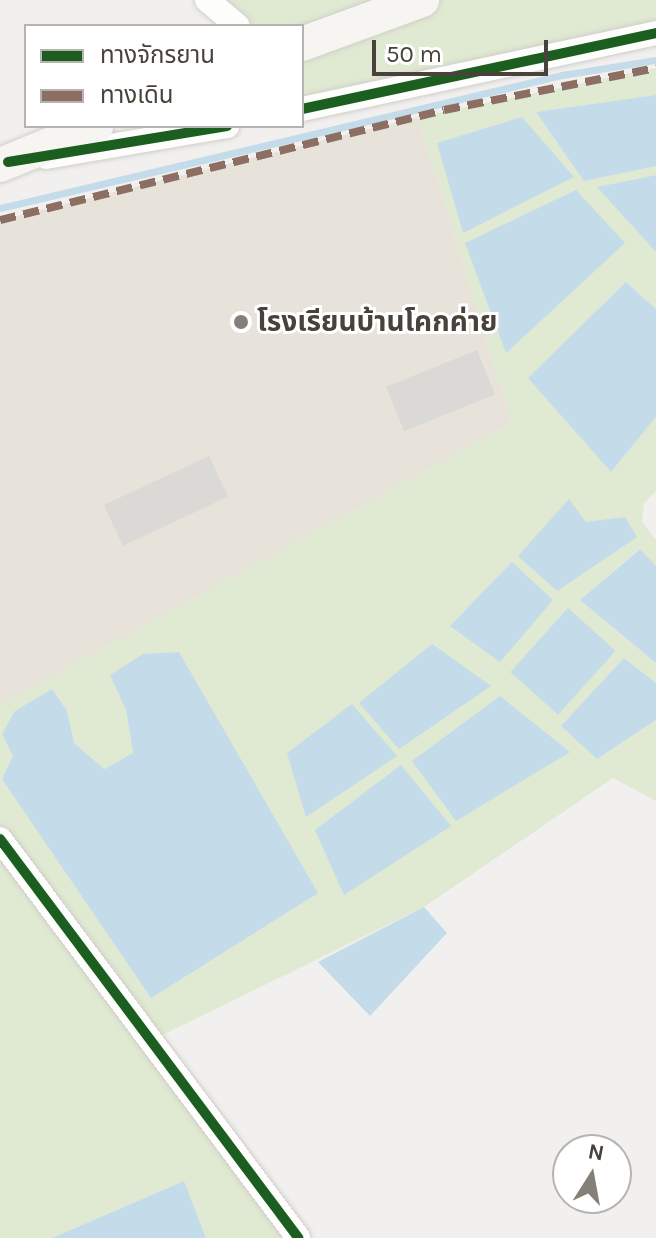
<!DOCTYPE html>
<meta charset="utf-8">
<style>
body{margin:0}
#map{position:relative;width:656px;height:1238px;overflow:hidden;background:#f2f0ee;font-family:Karla,"Noto Sans Thai",sans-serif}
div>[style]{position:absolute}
.education>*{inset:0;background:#e7e3da}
.green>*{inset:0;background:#e0e9d1}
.water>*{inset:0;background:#c4dbea;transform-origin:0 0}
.stream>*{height:7px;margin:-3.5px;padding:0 3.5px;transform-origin:3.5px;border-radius:3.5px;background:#c4dbea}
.building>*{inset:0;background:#dbd9d6;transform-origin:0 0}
.roads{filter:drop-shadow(0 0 2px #d0cecb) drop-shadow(0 0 2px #d0cecb)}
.street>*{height:24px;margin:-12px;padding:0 12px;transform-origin:12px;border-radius:12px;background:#fdfdfc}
.secondary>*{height:34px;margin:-17px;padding:0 17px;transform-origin:17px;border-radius:17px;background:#f7f5f1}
.quiet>*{height:8px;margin-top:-4px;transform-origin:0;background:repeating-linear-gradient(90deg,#8d6e63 0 16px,transparent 0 24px)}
.cycleway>*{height:10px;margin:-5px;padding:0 5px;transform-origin:5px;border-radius:5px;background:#1b5e20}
.dots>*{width:22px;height:22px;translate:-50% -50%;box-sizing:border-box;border:4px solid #fff;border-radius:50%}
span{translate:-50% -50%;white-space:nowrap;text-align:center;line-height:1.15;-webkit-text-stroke:6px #fff;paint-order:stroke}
.poi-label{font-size:28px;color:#48423a;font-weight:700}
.left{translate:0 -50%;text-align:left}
.legend{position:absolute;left:24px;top:24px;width:280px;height:104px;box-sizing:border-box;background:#fff;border:2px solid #b6b3b0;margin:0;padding:10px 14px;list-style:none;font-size:24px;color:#48423a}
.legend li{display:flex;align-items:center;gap:16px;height:40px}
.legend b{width:40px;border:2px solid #b6b3b0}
.north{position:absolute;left:552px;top:1134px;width:80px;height:80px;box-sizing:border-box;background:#fff;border:2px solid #b6b3b0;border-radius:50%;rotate:11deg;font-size:22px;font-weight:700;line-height:32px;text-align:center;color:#48423a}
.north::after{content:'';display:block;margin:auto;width:28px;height:36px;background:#847f79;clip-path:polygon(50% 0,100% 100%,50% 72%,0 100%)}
.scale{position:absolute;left:372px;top:40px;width:176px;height:36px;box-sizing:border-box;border:4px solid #48423a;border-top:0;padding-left:10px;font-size:24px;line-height:28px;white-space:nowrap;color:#48423a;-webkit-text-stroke:6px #fff;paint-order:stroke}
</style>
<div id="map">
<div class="education">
<div style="clip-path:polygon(418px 117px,512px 423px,0 705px,0 220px)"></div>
</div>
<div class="green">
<div style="clip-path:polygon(207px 0,656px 0,656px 33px,302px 109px,302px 26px,238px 26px)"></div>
<div style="clip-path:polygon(evenodd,656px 68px,656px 95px,536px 112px,584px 180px,656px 166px,656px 175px,598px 187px,656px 252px,656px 309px,626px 282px,611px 472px,656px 417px,656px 491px,644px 503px,642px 522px,656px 540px,656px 566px,639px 549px,580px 600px,656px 663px,656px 683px,624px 658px,597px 759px,656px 720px,656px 801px,613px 778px,424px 907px,150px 1041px,298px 1238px,206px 1238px,184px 1181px,52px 1238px,0 1238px,0 705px,512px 423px,418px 117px,656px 68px,110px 675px,317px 894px,2px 780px,13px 756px,67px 711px,74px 743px,103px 769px,133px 753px,126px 710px,110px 675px)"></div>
</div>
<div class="water">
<div style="clip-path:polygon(656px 95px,656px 166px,584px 181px,536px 112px)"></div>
<div style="clip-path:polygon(522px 117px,574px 177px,463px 233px,437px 143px)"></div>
<div style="clip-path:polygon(656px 175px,656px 252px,597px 187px)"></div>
<div style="clip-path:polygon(576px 190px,625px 243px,506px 353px,465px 243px)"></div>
<div style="clip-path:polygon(626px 282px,656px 309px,656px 417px,611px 472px,528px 378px)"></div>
<div style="clip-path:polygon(569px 499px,586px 522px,625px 517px,637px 537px,557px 591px,518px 556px)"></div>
<div style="clip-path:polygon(640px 549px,656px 566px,656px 663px,580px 600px)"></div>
<div style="clip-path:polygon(512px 562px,553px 600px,500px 662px,450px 626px)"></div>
<div style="left:568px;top:608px;width:64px;height:86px;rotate:42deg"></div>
<div style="clip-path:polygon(432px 644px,491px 686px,399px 749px,359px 703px)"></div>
<div style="clip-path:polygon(179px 652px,318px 893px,151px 998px,2px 779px,13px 756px,2px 734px,15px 711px,52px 689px,67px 711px,74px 743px,104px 769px,133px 753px,126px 710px,110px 675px,143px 654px)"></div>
<div style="clip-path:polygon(624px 658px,656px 683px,656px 720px,597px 759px,561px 726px)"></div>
<div style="clip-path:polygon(500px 696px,570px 752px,456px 821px,412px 761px)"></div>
<div style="clip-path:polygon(352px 704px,397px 756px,306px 817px,287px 753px)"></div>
<div style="clip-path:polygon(401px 765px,451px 826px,344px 895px,315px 830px)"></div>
<div style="clip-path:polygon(424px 907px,447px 933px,370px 1016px,318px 962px)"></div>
<div style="clip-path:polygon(184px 1181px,206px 1238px,52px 1238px)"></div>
</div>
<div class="stream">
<div style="left:0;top:208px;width:578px;rotate:-13.31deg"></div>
<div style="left:562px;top:75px;width:95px;rotate:-9.1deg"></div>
</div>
<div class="building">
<div style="left:477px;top:350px;width:48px;height:98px;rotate:68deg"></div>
<div style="left:209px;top:456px;width:45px;height:116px;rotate:65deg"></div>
</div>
<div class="roads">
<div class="street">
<div style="left:207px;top:0;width:40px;rotate:40deg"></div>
<div style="left:302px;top:109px;width:362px;rotate:-12.1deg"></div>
<div style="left:46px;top:157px;width:184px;rotate:-9.7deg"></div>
<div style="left:0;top:839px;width:498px;rotate:53.2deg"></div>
</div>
<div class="secondary">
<div style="left:302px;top:44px;width:128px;rotate:-20.1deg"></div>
<div style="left:0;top:165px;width:104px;rotate:-22.1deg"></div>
</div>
</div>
<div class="quiet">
<div style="left:0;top:220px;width:457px;rotate:-13.9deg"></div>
<div style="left:444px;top:110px;width:216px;rotate:-11.2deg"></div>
</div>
<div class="cycleway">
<div style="left:302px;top:109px;width:362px;rotate:-12.1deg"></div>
<div style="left:8px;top:162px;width:222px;rotate:-9.3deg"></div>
<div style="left:0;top:839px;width:498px;rotate:53.2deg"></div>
</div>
<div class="dots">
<div style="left:241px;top:322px;background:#847f79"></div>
</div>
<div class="poi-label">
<span class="left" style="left:257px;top:322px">โรงเรียนบ้านโคกค่าย</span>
</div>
<ul class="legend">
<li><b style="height:10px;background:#1b5e20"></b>ทางจักรยาน</li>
<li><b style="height:10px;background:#8d6e63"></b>ทางเดิน</li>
</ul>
<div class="north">N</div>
<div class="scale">50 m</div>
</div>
